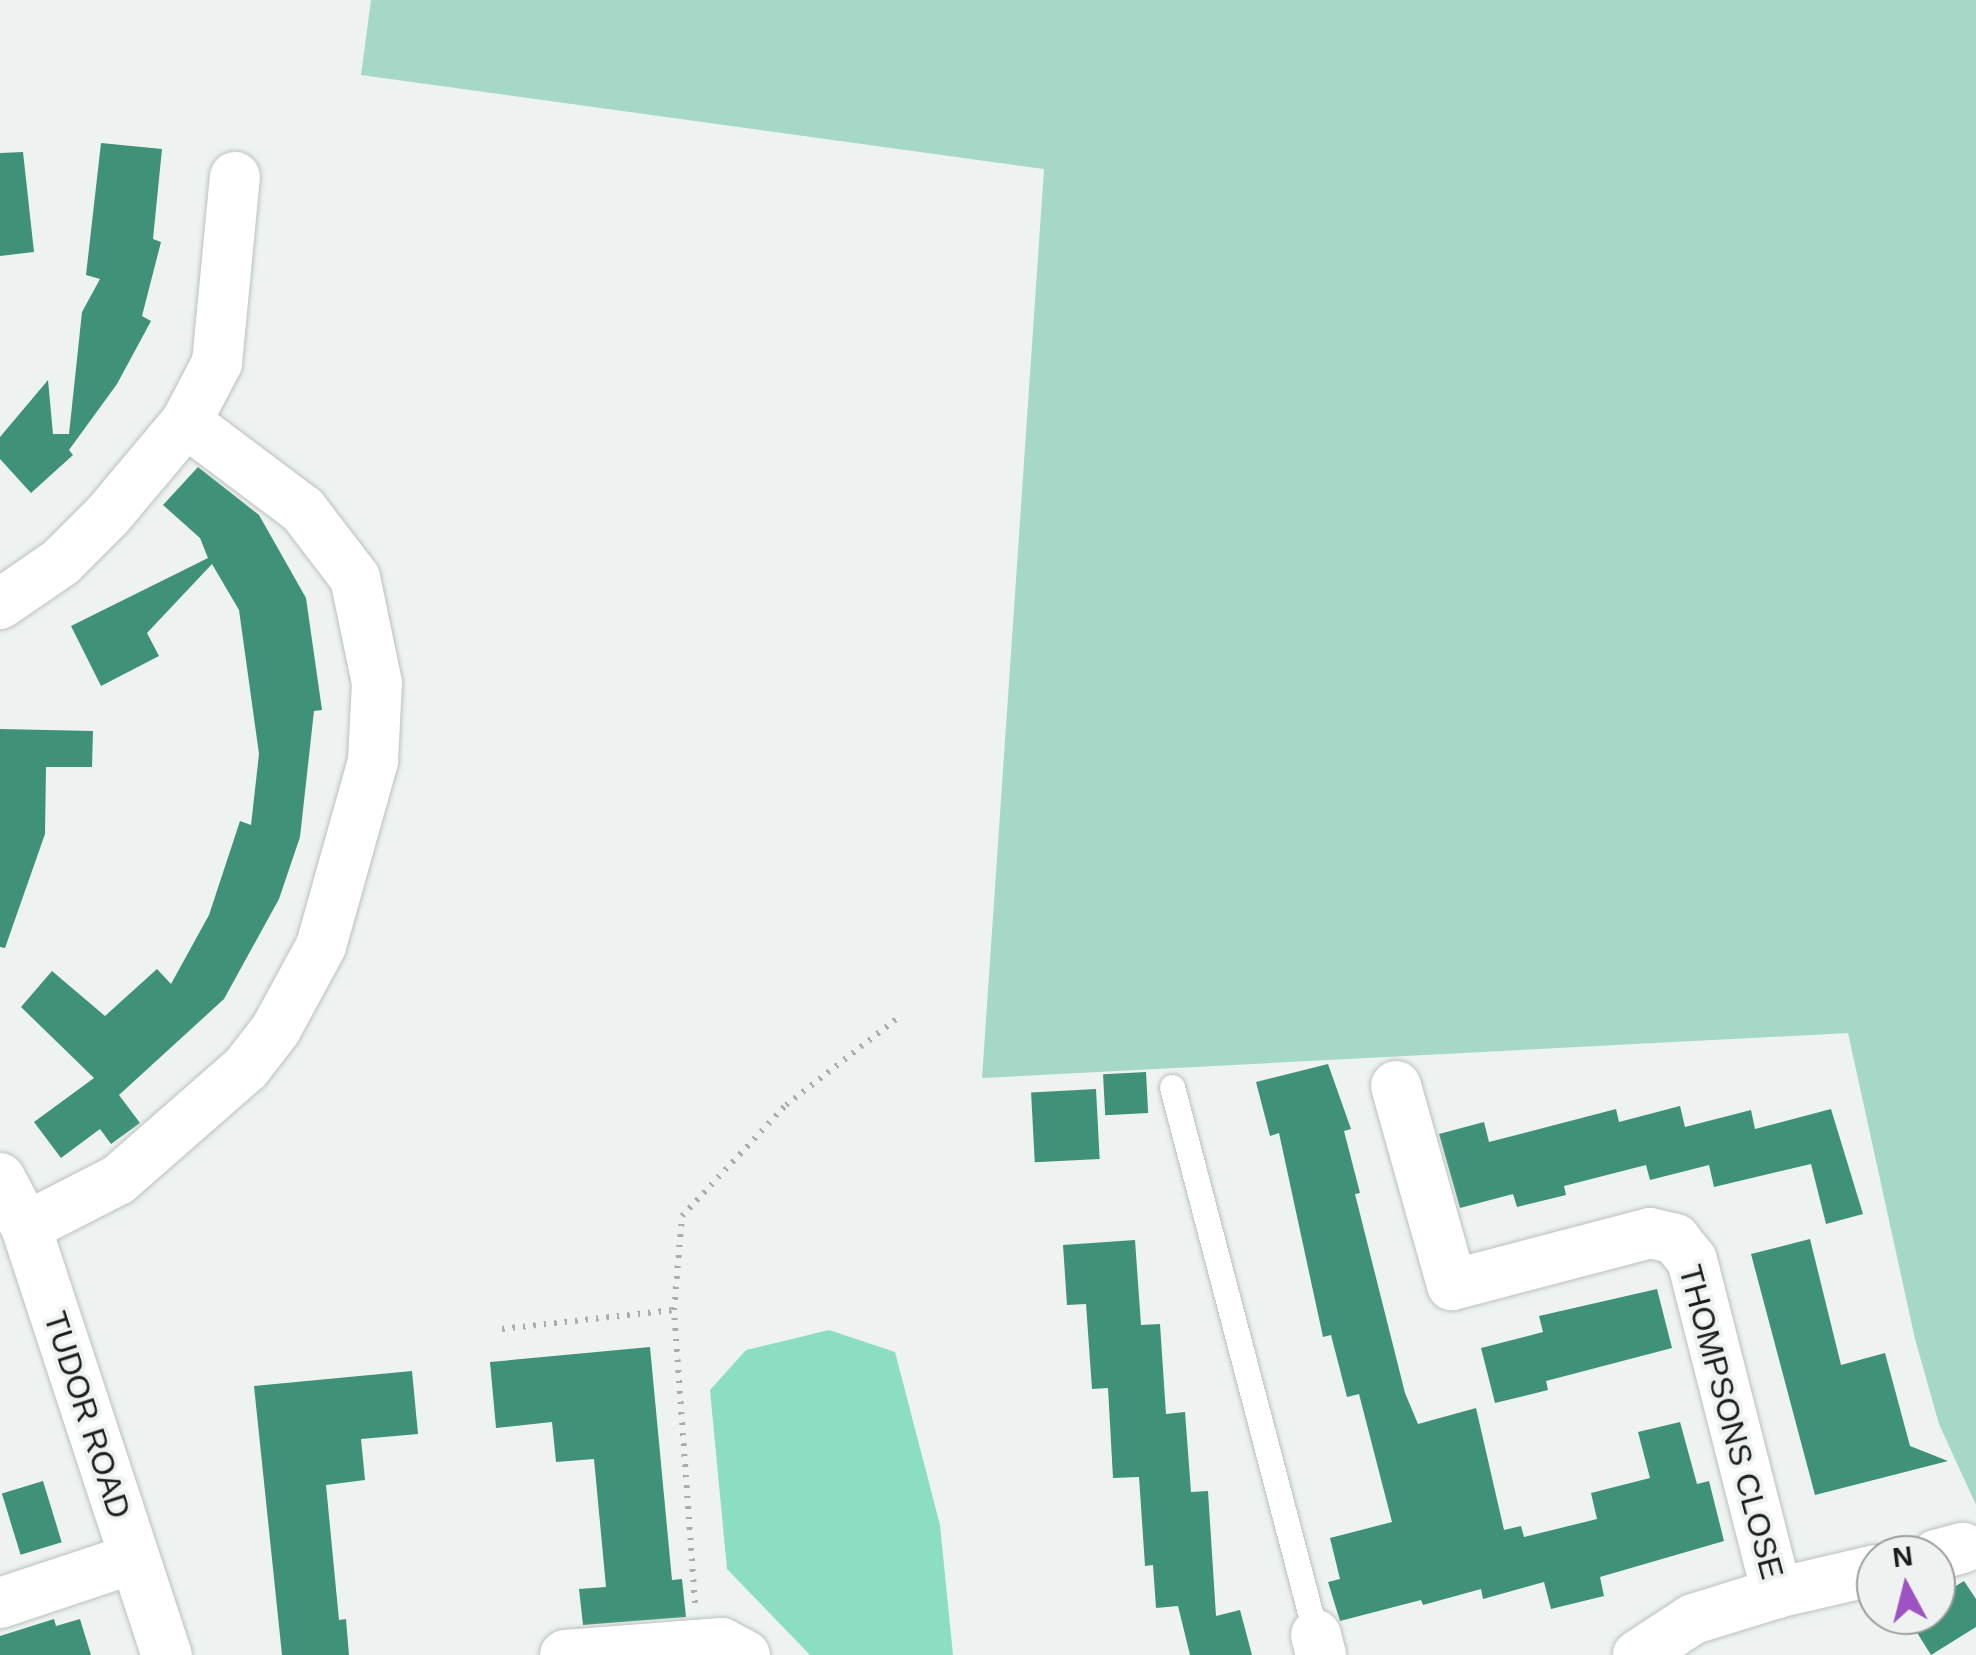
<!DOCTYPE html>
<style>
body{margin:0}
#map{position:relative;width:1976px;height:1655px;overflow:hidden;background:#eef3f1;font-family:Arial,sans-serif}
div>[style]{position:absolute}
.green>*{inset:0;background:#a6d8c7}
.water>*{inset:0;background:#8cdec3}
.building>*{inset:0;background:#3f9279;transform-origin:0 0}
.path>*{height:6px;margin-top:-3px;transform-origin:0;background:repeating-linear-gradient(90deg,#a9adab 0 2.5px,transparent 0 10.5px)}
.roads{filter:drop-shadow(0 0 2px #bbc0be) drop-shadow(0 0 2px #bbc0be)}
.lane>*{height:25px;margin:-12.5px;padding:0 12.5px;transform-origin:12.5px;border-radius:12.5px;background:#fff}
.street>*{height:50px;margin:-25px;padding:0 25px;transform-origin:25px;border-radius:25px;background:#fff}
span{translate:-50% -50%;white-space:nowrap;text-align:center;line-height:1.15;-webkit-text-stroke:8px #eef3f1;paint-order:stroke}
.street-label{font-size:32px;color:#1b1d1c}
.north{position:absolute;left:1856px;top:1535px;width:100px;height:100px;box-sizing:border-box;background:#eef3f1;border:2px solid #9a9d9c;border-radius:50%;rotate:353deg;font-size:28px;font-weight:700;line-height:40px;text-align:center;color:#1b1d1c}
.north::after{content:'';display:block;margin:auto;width:35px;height:45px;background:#9e52c4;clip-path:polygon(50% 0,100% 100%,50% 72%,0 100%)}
</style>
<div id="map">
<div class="green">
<div style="clip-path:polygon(371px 0,1976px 0,1976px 1505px,1939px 1424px,1915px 1339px,1848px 1033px,982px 1078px,1044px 169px,361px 75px)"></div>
</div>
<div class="water">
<div style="clip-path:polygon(829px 1330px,895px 1352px,940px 1525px,953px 1655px,810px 1655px,727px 1569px,710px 1390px,746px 1350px)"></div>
</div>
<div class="building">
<div style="clip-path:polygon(101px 143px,162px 149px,153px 239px,161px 242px,142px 316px,151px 321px,117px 384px,69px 450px,73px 455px,31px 493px,0 459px,0 437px,48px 380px,53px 434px,69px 434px,82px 312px,100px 279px,86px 275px)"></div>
<div style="clip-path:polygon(23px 152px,34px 252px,0 256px,0 153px)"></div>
<div style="clip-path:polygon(198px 467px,259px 515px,306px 598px,322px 710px,314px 711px,300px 837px,279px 899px,224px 999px,119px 1095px,140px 1123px,111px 1144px,100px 1129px,61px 1158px,34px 1122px,94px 1078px,21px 1007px,52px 971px,105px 1016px,157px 969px,171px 984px,209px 915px,240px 821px,251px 825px,259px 754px,239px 610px,212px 564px,147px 633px,159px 656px,101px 686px,71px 626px,208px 558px,200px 538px,163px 505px)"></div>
<div style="clip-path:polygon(0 729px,93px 731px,92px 767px,46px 767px,45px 834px,5px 948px,0 947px)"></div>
<div style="clip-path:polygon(1328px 1064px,1351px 1129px,1344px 1131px,1360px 1193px,1355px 1194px,1405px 1393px,1418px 1424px,1476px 1408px,1504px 1530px,1521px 1526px,1524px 1537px,1597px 1519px,1591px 1493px,1650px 1478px,1638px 1432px,1680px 1422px,1697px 1484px,1709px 1481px,1724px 1541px,1600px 1577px,1604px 1596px,1551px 1609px,1544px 1582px,1483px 1599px,1481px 1589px,1423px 1605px,1421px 1600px,1340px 1621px,1328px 1582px,1340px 1579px,1330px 1538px,1392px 1522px,1359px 1394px,1347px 1397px,1331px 1335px,1323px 1337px,1279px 1133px,1270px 1136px,1256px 1082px)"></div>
<div style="left:1146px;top:1072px;width:41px;height:43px;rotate:87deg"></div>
<div style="left:1096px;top:1089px;width:70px;height:65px;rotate:87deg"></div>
<div style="clip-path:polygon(1680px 1106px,1685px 1127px,1751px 1110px,1755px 1129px,1831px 1109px,1863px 1214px,1826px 1224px,1811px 1164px,1714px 1187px,1709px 1165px,1650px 1180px,1646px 1165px,1564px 1186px,1566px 1195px,1517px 1207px,1513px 1194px,1460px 1208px,1439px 1134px,1484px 1122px,1489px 1142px,1616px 1109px,1619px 1122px)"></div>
<div style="clip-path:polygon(1810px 1239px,1841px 1365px,1885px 1353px,1910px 1446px,1948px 1461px,1815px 1495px,1751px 1254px)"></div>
<div style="clip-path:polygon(1135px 1240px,1141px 1325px,1160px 1324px,1166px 1414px,1185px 1412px,1191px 1492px,1208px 1491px,1216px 1616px,1240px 1610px,1252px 1655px,1190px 1655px,1178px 1606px,1156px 1608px,1153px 1565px,1145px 1566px,1139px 1477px,1113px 1478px,1108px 1388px,1092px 1389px,1086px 1304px,1067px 1305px,1063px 1245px)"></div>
<div style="clip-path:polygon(1657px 1289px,1672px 1348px,1546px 1381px,1548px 1390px,1495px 1403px,1481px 1348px,1543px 1332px,1539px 1316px)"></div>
<div style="clip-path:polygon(650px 1347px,672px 1580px,682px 1579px,686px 1617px,583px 1625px,579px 1589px,606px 1587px,594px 1459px,556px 1462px,552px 1422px,496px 1428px,490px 1362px)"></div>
<div style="clip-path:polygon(412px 1371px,418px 1434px,361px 1439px,365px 1480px,326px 1485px,339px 1620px,346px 1619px,349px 1655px,282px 1655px,254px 1386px)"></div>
<div style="left:43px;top:1481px;width:64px;height:43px;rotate:73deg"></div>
<div style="clip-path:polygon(1964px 1581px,1976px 1599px,1976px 1627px,1931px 1655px,1906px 1615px,1936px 1615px,1936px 1598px)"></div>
<div style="clip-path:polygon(54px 1619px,56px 1626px,80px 1619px,91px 1655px,0 1655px,0 1636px)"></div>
</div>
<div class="path">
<div style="left:502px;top:1329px;width:173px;rotate:-6.3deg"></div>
<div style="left:695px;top:1603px;width:294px;rotate:-94.1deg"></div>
<div style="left:674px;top:1310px;width:94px;rotate:-85.1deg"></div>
<div style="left:682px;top:1216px;width:152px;rotate:-46.9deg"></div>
<div style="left:786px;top:1105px;width:143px;rotate:-37.9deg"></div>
</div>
<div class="roads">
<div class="lane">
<div style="left:1172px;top:1087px;width:567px;rotate:75.28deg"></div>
</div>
<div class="street">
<div style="left:0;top:604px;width:74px;rotate:-34.5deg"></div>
<div style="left:61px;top:562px;width:66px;rotate:-45deg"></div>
<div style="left:108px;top:515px;width:121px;rotate:-50deg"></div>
<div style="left:186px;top:422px;width:67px;rotate:-62.3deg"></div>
<div style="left:217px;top:363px;width:187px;rotate:-84.5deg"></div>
<div style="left:1396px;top:1086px;width:207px;rotate:74.3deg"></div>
<div style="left:1452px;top:1285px;width:205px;rotate:-14.7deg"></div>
<div style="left:1650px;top:1233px;width:26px;rotate:13deg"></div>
<div style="left:1675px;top:1239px;width:27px;rotate:51deg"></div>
<div style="left:1692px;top:1260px;width:344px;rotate:75.7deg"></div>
<div style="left:1777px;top:1593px;width:88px;rotate:162.8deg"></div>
<div style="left:1693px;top:1619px;width:66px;rotate:146.8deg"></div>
<div style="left:0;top:1178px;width:55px;rotate:62deg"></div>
<div style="left:26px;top:1227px;width:451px;rotate:71.8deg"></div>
<div style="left:26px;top:1227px;width:103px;rotate:-27.1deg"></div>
<div style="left:118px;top:1180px;width:170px;rotate:-41.2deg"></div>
<div style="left:246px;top:1068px;width:49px;rotate:-52.4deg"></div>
<div style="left:276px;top:1029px;width:94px;rotate:-61.5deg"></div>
<div style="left:321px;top:946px;width:192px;rotate:-74.3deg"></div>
<div style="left:373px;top:761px;width:78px;rotate:-87.1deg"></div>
<div style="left:377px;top:683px;width:107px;rotate:-101.8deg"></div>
<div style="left:355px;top:578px;width:86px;rotate:-127.4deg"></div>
<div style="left:303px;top:510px;width:146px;rotate:-143.1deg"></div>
<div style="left:1936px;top:1555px;width:28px;rotate:-15deg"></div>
<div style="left:1777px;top:1593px;width:102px;rotate:-13.1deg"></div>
<div style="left:0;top:1603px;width:139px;rotate:-18.4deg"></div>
<div style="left:1316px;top:1635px;width:21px;rotate:76deg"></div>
<div style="left:565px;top:1655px;width:157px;rotate:-4.4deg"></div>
<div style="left:722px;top:1643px;width:26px;rotate:28deg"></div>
</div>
</div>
<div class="street-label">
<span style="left:87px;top:1415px;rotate:72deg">TUDOR ROAD</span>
<span style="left:1731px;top:1422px;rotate:75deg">THOMPSONS CLOSE</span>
</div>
<div class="north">N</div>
</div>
